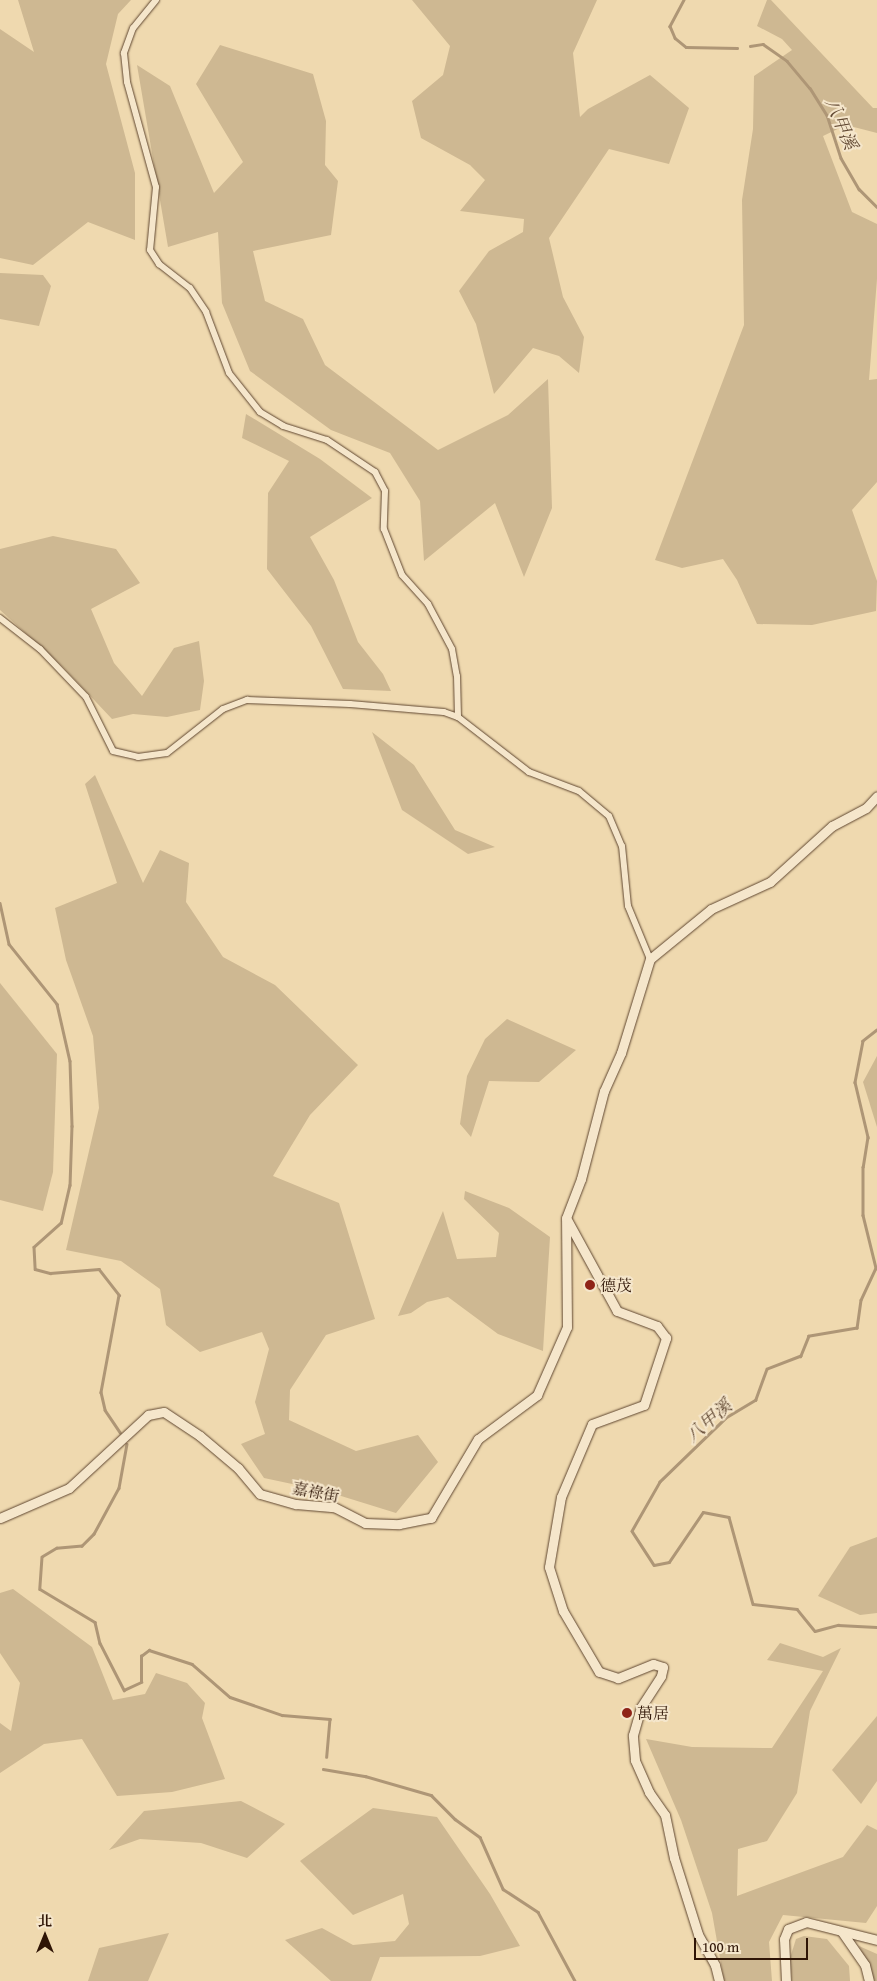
<!DOCTYPE html>
<meta charset="utf-8">
<style>
body{margin:0}
#map{position:relative;width:877px;height:1981px;overflow:hidden;background:#efd9af;font-family:"Gentium Book Plus","Noto Serif TC",serif}
div>[style]{position:absolute}
.green>*{inset:0;background:#ceb892}
.stream>*{height:2.5px;margin:-1.25px;padding:0 1.25px;transform-origin:1.25px;border-radius:1.25px;background:#ae9676}
.roads{filter:drop-shadow(0 0 1px #5f4630) drop-shadow(0 0 1px #5f4630)}
.street>*{height:6px;margin:-3px;padding:0 3px;transform-origin:3px;border-radius:3px;background:#f5e6cb}
.secondary>*{height:9px;margin:-4.5px;padding:0 4.5px;transform-origin:4.5px;border-radius:4.5px;background:#f5e6cb}
.dots>*{width:14px;height:14px;translate:-50% -50%;box-sizing:border-box;border:2px solid #f5e6cb;border-radius:50%}
span{translate:-50% -50%;white-space:nowrap;text-align:center;line-height:1.15;-webkit-text-stroke:4px #f5e6cb;paint-order:stroke}
.poi-label{font-size:16px;color:#2f1506}
.left{translate:0 -50%;text-align:left}
.street-label{font-size:16px;color:#2f1506}
.water-label{font-size:18px;color:#624933;font-style:italic}
.north{position:absolute;left:20px;top:1911px;width:50px;height:50px;-webkit-text-stroke:4px #f5e6cb;paint-order:stroke;rotate:0deg;font-size:14px;font-weight:700;line-height:20px;text-align:center;color:#2f1506}
.north::after{content:'';display:block;margin:auto;width:18px;height:22px;background:#2f1506;clip-path:polygon(50% 0,100% 100%,50% 72%,0 100%)}
.scale{position:absolute;left:694px;top:1938px;width:114px;height:22px;box-sizing:border-box;border:2px solid #2f1506;border-top:0;padding-left:6px;font-size:15px;line-height:18px;white-space:nowrap;color:#2f1506;-webkit-text-stroke:4px #f5e6cb;paint-order:stroke}
</style>
<div id="map">
<div class="green">
<div style="clip-path:polygon(18px 0,131px 0,118px 14px,106px 64px,135px 173px,135px 240px,88px 222px,33px 265px,0 258px,0 29px,34px 52px)"></div>
<div style="clip-path:polygon(412px 0,597px 0,573px 53px,580px 117px,588px 109px,650px 75px,689px 108px,669px 164px,609px 149px,549px 238px,563px 297px,584px 337px,579px 373px,559px 356px,533px 348px,494px 394px,476px 324px,459px 291px,489px 251px,523px 232px,524px 219px,460px 211px,485px 180px,470px 165px,421px 138px,412px 101px,443px 75px,450px 46px)"></div>
<div style="clip-path:polygon(767px 0,771px 0,873px 108px,877px 108px,877px 133px,846px 125px,823px 136px,852px 212px,877px 224px,877px 279px,869px 380px,877px 379px,877px 482px,852px 510px,877px 581px,876px 611px,812px 625px,757px 624px,737px 580px,723px 559px,682px 568px,655px 560px,744px 325px,742px 200px,753px 129px,754px 76px,792px 50px,782px 39px,757px 26px)"></div>
<div style="clip-path:polygon(220px 45px,313px 74px,326px 121px,325px 165px,338px 181px,331px 235px,253px 251px,265px 301px,303px 319px,325px 365px,438px 450px,508px 415px,548px 379px,552px 508px,524px 577px,495px 503px,424px 561px,420px 501px,390px 453px,331px 430px,250px 371px,222px 303px,218px 232px,168px 247px,137px 65px,170px 86px,214px 193px,243px 162px,196px 84px)"></div>
<div style="clip-path:polygon(0 273px,43px 275px,51px 286px,39px 326px,0 319px)"></div>
<div style="clip-path:polygon(246px 414px,320px 459px,372px 498px,310px 537px,334px 580px,358px 642px,383px 674px,391px 691px,343px 689px,311px 626px,267px 569px,268px 493px,289px 461px,242px 438px)"></div>
<div style="clip-path:polygon(53px 536px,116px 549px,140px 583px,91px 609px,114px 663px,142px 696px,174px 648px,199px 641px,204px 681px,200px 710px,167px 717px,133px 714px,112px 719px,63px 667px,0 610px,0 549px)"></div>
<div style="clip-path:polygon(372px 732px,414px 765px,455px 830px,495px 847px,468px 854px,402px 810px)"></div>
<div style="clip-path:polygon(95px 775px,143px 883px,160px 850px,189px 863px,186px 902px,223px 957px,275px 985px,358px 1065px,310px 1115px,273px 1176px,339px 1203px,375px 1319px,326px 1335px,290px 1390px,289px 1420px,356px 1451px,418px 1435px,438px 1462px,396px 1513px,325px 1491px,264px 1478px,241px 1444px,265px 1434px,255px 1402px,269px 1349px,262px 1332px,200px 1352px,166px 1325px,160px 1289px,121px 1261px,66px 1250px,99px 1108px,93px 1036px,66px 960px,55px 908px,117px 883px,85px 784px)"></div>
<div style="clip-path:polygon(0 983px,57px 1054px,53px 1172px,43px 1211px,0 1200px)"></div>
<div style="clip-path:polygon(507px 1019px,576px 1050px,539px 1082px,489px 1081px,471px 1137px,460px 1124px,467px 1076px,485px 1039px)"></div>
<div style="clip-path:polygon(877px 1056px,877px 1127px,863px 1082px)"></div>
<div style="clip-path:polygon(465px 1191px,509px 1208px,550px 1237px,543px 1351px,498px 1334px,448px 1297px,427px 1302px,411px 1313px,398px 1316px,443px 1211px,457px 1259px,496px 1257px,499px 1233px,464px 1199px)"></div>
<div style="clip-path:polygon(877px 1537px,877px 1613px,860px 1615px,818px 1596px,850px 1547px)"></div>
<div style="clip-path:polygon(13px 1589px,92px 1647px,113px 1700px,145px 1694px,156px 1673px,187px 1683px,205px 1703px,202px 1718px,225px 1779px,172px 1792px,117px 1796px,82px 1739px,44px 1744px,0 1773px,0 1723px,11px 1731px,20px 1683px,0 1653px,0 1593px)"></div>
<div style="clip-path:polygon(780px 1643px,823px 1657px,841px 1648px,810px 1711px,797px 1793px,767px 1841px,738px 1849px,737px 1896px,843px 1857px,867px 1825px,877px 1830px,877px 1906px,866px 1923px,783px 1915px,769px 1942px,772px 1981px,724px 1981px,712px 1913px,681px 1820px,646px 1739px,692px 1747px,772px 1748px,823px 1671px,767px 1660px)"></div>
<div style="clip-path:polygon(877px 1716px,877px 1781px,861px 1804px,832px 1770px)"></div>
<div style="clip-path:polygon(241px 1801px,285px 1824px,247px 1858px,201px 1843px,140px 1839px,109px 1850px,144px 1811px)"></div>
<div style="clip-path:polygon(373px 1808px,437px 1817px,490px 1894px,520px 1946px,480px 1956px,380px 1957px,371px 1981px,331px 1981px,285px 1940px,322px 1928px,353px 1945px,395px 1941px,409px 1924px,403px 1894px,353px 1915px,300px 1861px)"></div>
<div style="clip-path:polygon(169px 1933px,148px 1981px,88px 1981px,99px 1948px)"></div>
<div style="clip-path:polygon(804px 1936px,827px 1939px,849px 1966px,850px 1981px,792px 1981px,790px 1958px,796px 1939px)"></div>
<div style="clip-path:polygon(859px 1946px,877px 1954px,877px 1981px,874px 1981px)"></div>
</div>
<div class="stream">
<div style="left:684px;top:0;width:30px;rotate:118deg"></div>
<div style="left:670px;top:26px;width:13px;rotate:67deg"></div>
<div style="left:675px;top:38px;width:14px;rotate:39deg"></div>
<div style="left:686px;top:47px;width:51px;rotate:1.1deg"></div>
<div style="left:750px;top:46px;width:13px;rotate:-9deg"></div>
<div style="left:763px;top:44px;width:29px;rotate:35deg"></div>
<div style="left:787px;top:61px;width:35px;rotate:50deg"></div>
<div style="left:810px;top:88px;width:32px;rotate:58deg"></div>
<div style="left:827px;top:115px;width:45px;rotate:72deg"></div>
<div style="left:841px;top:158px;width:36px;rotate:60deg"></div>
<div style="left:859px;top:189px;width:25px;rotate:45deg"></div>
<div style="left:0;top:903px;width:42px;rotate:77.6deg"></div>
<div style="left:9px;top:944px;width:77px;rotate:51.3deg"></div>
<div style="left:57px;top:1004px;width:58px;rotate:77.2deg"></div>
<div style="left:70px;top:1061px;width:65px;rotate:88.2deg"></div>
<div style="left:72px;top:1126px;width:59px;rotate:91.9deg"></div>
<div style="left:70px;top:1185px;width:39px;rotate:103deg"></div>
<div style="left:61px;top:1223px;width:36px;rotate:138deg"></div>
<div style="left:34px;top:1247px;width:22px;rotate:87deg"></div>
<div style="left:35px;top:1269px;width:16px;rotate:15deg"></div>
<div style="left:50px;top:1273px;width:49px;rotate:-4.7deg"></div>
<div style="left:99px;top:1269px;width:33px;rotate:52deg"></div>
<div style="left:119px;top:1295px;width:99px;rotate:100.5deg"></div>
<div style="left:101px;top:1392px;width:18px;rotate:77deg"></div>
<div style="left:105px;top:1410px;width:27px;rotate:56deg"></div>
<div style="left:877px;top:1030px;width:18px;rotate:142deg"></div>
<div style="left:863px;top:1041px;width:42px;rotate:101deg"></div>
<div style="left:855px;top:1082px;width:57px;rotate:76.7deg"></div>
<div style="left:868px;top:1137px;width:30px;rotate:99deg"></div>
<div style="left:863px;top:1167px;width:48px;rotate:90deg"></div>
<div style="left:863px;top:1215px;width:55px;rotate:76.2deg"></div>
<div style="left:876px;top:1268px;width:35px;rotate:115deg"></div>
<div style="left:861px;top:1300px;width:28px;rotate:98deg"></div>
<div style="left:857px;top:1328px;width:49px;rotate:170.5deg"></div>
<div style="left:809px;top:1336px;width:22px;rotate:112deg"></div>
<div style="left:801px;top:1356px;width:36px;rotate:159deg"></div>
<div style="left:767px;top:1369px;width:33px;rotate:110deg"></div>
<div style="left:756px;top:1400px;width:35px;rotate:149deg"></div>
<div style="left:726px;top:1418px;width:92px;rotate:135.9deg"></div>
<div style="left:660px;top:1482px;width:56px;rotate:119.7deg"></div>
<div style="left:632px;top:1531px;width:40px;rotate:57.1deg"></div>
<div style="left:654px;top:1565px;width:15px;rotate:-11deg"></div>
<div style="left:669px;top:1562px;width:60px;rotate:-55.8deg"></div>
<div style="left:703px;top:1512px;width:26px;rotate:11deg"></div>
<div style="left:729px;top:1517px;width:90px;rotate:74.6deg"></div>
<div style="left:753px;top:1604px;width:44px;rotate:6.5deg"></div>
<div style="left:797px;top:1609px;width:28px;rotate:51deg"></div>
<div style="left:815px;top:1631px;width:24px;rotate:-15deg"></div>
<div style="left:838px;top:1625px;width:39px;rotate:3deg"></div>
<div style="left:127px;top:1444px;width:45px;rotate:100.3deg"></div>
<div style="left:119px;top:1488px;width:52px;rotate:118.5deg"></div>
<div style="left:94px;top:1534px;width:17px;rotate:135deg"></div>
<div style="left:82px;top:1546px;width:25px;rotate:175deg"></div>
<div style="left:57px;top:1548px;width:17px;rotate:149deg"></div>
<div style="left:42px;top:1557px;width:32px;rotate:94deg"></div>
<div style="left:40px;top:1589px;width:64px;rotate:31deg"></div>
<div style="left:95px;top:1622px;width:22px;rotate:77deg"></div>
<div style="left:100px;top:1643px;width:53px;rotate:62.9deg"></div>
<div style="left:124px;top:1690px;width:19px;rotate:-25deg"></div>
<div style="left:141px;top:1682px;width:26px;rotate:-90deg"></div>
<div style="left:141px;top:1656px;width:10px;rotate:-37deg"></div>
<div style="left:149px;top:1650px;width:45px;rotate:18deg"></div>
<div style="left:192px;top:1664px;width:50px;rotate:41deg"></div>
<div style="left:230px;top:1697px;width:55px;rotate:19.1deg"></div>
<div style="left:282px;top:1715px;width:48px;rotate:4.8deg"></div>
<div style="left:330px;top:1719px;width:38px;rotate:95deg"></div>
<div style="left:323px;top:1769px;width:43px;rotate:9.5deg"></div>
<div style="left:365px;top:1776px;width:69px;rotate:16.1deg"></div>
<div style="left:431px;top:1795px;width:34px;rotate:45deg"></div>
<div style="left:455px;top:1819px;width:31px;rotate:36deg"></div>
<div style="left:480px;top:1837px;width:57px;rotate:66.1deg"></div>
<div style="left:503px;top:1889px;width:42px;rotate:33.3deg"></div>
<div style="left:538px;top:1912px;width:78px;rotate:61.8deg"></div>
</div>
<div class="roads">
<div class="street">
<div style="left:156px;top:0;width:36px;rotate:129deg"></div>
<div style="left:133px;top:28px;width:27px;rotate:110deg"></div>
<div style="left:124px;top:53px;width:29px;rotate:84deg"></div>
<div style="left:127px;top:82px;width:109px;rotate:74.6deg"></div>
<div style="left:156px;top:187px;width:63px;rotate:95.4deg"></div>
<div style="left:150px;top:250px;width:17px;rotate:57deg"></div>
<div style="left:159px;top:264px;width:39px;rotate:38deg"></div>
<div style="left:190px;top:288px;width:29px;rotate:56deg"></div>
<div style="left:206px;top:312px;width:65px;rotate:69.3deg"></div>
<div style="left:229px;top:373px;width:50px;rotate:51.5deg"></div>
<div style="left:260px;top:412px;width:27px;rotate:31deg"></div>
<div style="left:283px;top:426px;width:46px;rotate:17.7deg"></div>
<div style="left:327px;top:440px;width:58px;rotate:33.7deg"></div>
<div style="left:375px;top:472px;width:21px;rotate:62deg"></div>
<div style="left:385px;top:491px;width:38px;rotate:92deg"></div>
<div style="left:384px;top:529px;width:49px;rotate:68.6deg"></div>
<div style="left:402px;top:575px;width:39px;rotate:48deg"></div>
<div style="left:428px;top:604px;width:51px;rotate:61.9deg"></div>
<div style="left:452px;top:649px;width:27px;rotate:80deg"></div>
<div style="left:457px;top:676px;width:41px;rotate:88.6deg"></div>
<div style="left:0;top:618px;width:51px;rotate:37.8deg"></div>
<div style="left:40px;top:649px;width:66px;rotate:46.2deg"></div>
<div style="left:86px;top:697px;width:60px;rotate:63.4deg"></div>
<div style="left:113px;top:751px;width:26px;rotate:13deg"></div>
<div style="left:138px;top:757px;width:29px;rotate:-8deg"></div>
<div style="left:167px;top:753px;width:71px;rotate:-38.2deg"></div>
<div style="left:223px;top:709px;width:26px;rotate:-21deg"></div>
<div style="left:247px;top:700px;width:103px;rotate:2.2deg"></div>
<div style="left:350px;top:704px;width:94px;rotate:4.9deg"></div>
<div style="left:444px;top:712px;width:15px;rotate:20deg"></div>
<div style="left:458px;top:717px;width:90px;rotate:37.8deg"></div>
<div style="left:529px;top:772px;width:53px;rotate:20.8deg"></div>
<div style="left:579px;top:791px;width:39px;rotate:40deg"></div>
<div style="left:609px;top:816px;width:33px;rotate:67deg"></div>
<div style="left:622px;top:846px;width:60px;rotate:84.3deg"></div>
<div style="left:628px;top:906px;width:57px;rotate:67.5deg"></div>
</div>
<div class="secondary">
<div style="left:0;top:1518px;width:75px;rotate:-23.5deg"></div>
<div style="left:69px;top:1488px;width:108px;rotate:-42.7deg"></div>
<div style="left:148px;top:1415px;width:16px;rotate:-11deg"></div>
<div style="left:164px;top:1412px;width:43px;rotate:33.7deg"></div>
<div style="left:200px;top:1436px;width:50px;rotate:40.1deg"></div>
<div style="left:238px;top:1468px;width:34px;rotate:50deg"></div>
<div style="left:260px;top:1494px;width:37px;rotate:16deg"></div>
<div style="left:296px;top:1504px;width:38px;rotate:5deg"></div>
<div style="left:334px;top:1507px;width:35px;rotate:27deg"></div>
<div style="left:365px;top:1523px;width:34px;rotate:2deg"></div>
<div style="left:399px;top:1524px;width:33px;rotate:-11deg"></div>
<div style="left:431px;top:1518px;width:92px;rotate:-59.3deg"></div>
<div style="left:478px;top:1439px;width:74px;rotate:-36.7deg"></div>
<div style="left:537px;top:1395px;width:74px;rotate:-66.2deg"></div>
<div style="left:567px;top:1327px;width:107px;rotate:-90.5deg"></div>
<div style="left:842px;top:1932px;width:40px;rotate:55.1deg"></div>
<div style="left:865px;top:1965px;width:16px;rotate:76deg"></div>
<div style="left:719px;top:1981px;width:16px;rotate:-104deg"></div>
<div style="left:715px;top:1965px;width:35px;rotate:-119deg"></div>
<div style="left:698px;top:1934px;width:80px;rotate:-107.5deg"></div>
<div style="left:674px;top:1858px;width:44px;rotate:-101.8deg"></div>
<div style="left:665px;top:1815px;width:28px;rotate:-125deg"></div>
<div style="left:649px;top:1792px;width:35px;rotate:-114deg"></div>
<div style="left:635px;top:1760px;width:25px;rotate:-95deg"></div>
<div style="left:633px;top:1735px;width:29px;rotate:-74deg"></div>
<div style="left:641px;top:1707px;width:37px;rotate:-57deg"></div>
<div style="left:661px;top:1676px;width:9px;rotate:-77deg"></div>
<div style="left:663px;top:1667px;width:10px;rotate:-163deg"></div>
<div style="left:653px;top:1664px;width:38px;rotate:158deg"></div>
<div style="left:618px;top:1678px;width:20px;rotate:-162deg"></div>
<div style="left:599px;top:1672px;width:71px;rotate:-120.5deg"></div>
<div style="left:563px;top:1611px;width:46px;rotate:-107.7deg"></div>
<div style="left:549px;top:1567px;width:71px;rotate:-80.3deg"></div>
<div style="left:561px;top:1497px;width:79px;rotate:-67deg"></div>
<div style="left:592px;top:1424px;width:55px;rotate:-20.1deg"></div>
<div style="left:644px;top:1405px;width:71px;rotate:-71.8deg"></div>
<div style="left:666px;top:1338px;width:15px;rotate:-127deg"></div>
<div style="left:657px;top:1326px;width:43px;rotate:-159.4deg"></div>
<div style="left:617px;top:1311px;width:106px;rotate:-118.7deg"></div>
<div style="left:566px;top:1218px;width:42px;rotate:-69deg"></div>
<div style="left:581px;top:1179px;width:91px;rotate:-75.4deg"></div>
<div style="left:604px;top:1091px;width:42px;rotate:-65.9deg"></div>
<div style="left:621px;top:1053px;width:98px;rotate:-72.9deg"></div>
<div style="left:650px;top:959px;width:79px;rotate:-39.3deg"></div>
<div style="left:711px;top:909px;width:65px;rotate:-24.6deg"></div>
<div style="left:770px;top:882px;width:84px;rotate:-42.1deg"></div>
<div style="left:832px;top:826px;width:38px;rotate:-28deg"></div>
<div style="left:866px;top:808px;width:16px;rotate:-47deg"></div>
<div style="left:786px;top:1981px;width:42px;rotate:-92.7deg"></div>
<div style="left:784px;top:1939px;width:11px;rotate:-68deg"></div>
<div style="left:788px;top:1929px;width:19px;rotate:-21deg"></div>
<div style="left:806px;top:1922px;width:73px;rotate:14.2deg"></div>
</div>
</div>
<div class="dots">
<div style="left:590px;top:1285px;background:#8f2418"></div>
<div style="left:627px;top:1713px;background:#8f2418"></div>
</div>
<div class="poi-label">
<span class="left" style="left:600px;top:1285px">德茂</span>
<span class="left" style="left:637px;top:1713px">萬居</span>
</div>
<div class="street-label">
<span style="left:316px;top:1492px;rotate:11deg">嘉祿街</span>
</div>
<div class="water-label">
<span style="left:841px;top:124px;rotate:67deg">八甲溪</span>
<span style="left:709px;top:1421px;rotate:-41deg">八甲溪</span>
</div>
<div class="north">北</div>
<div class="scale">100 m</div>
</div>
